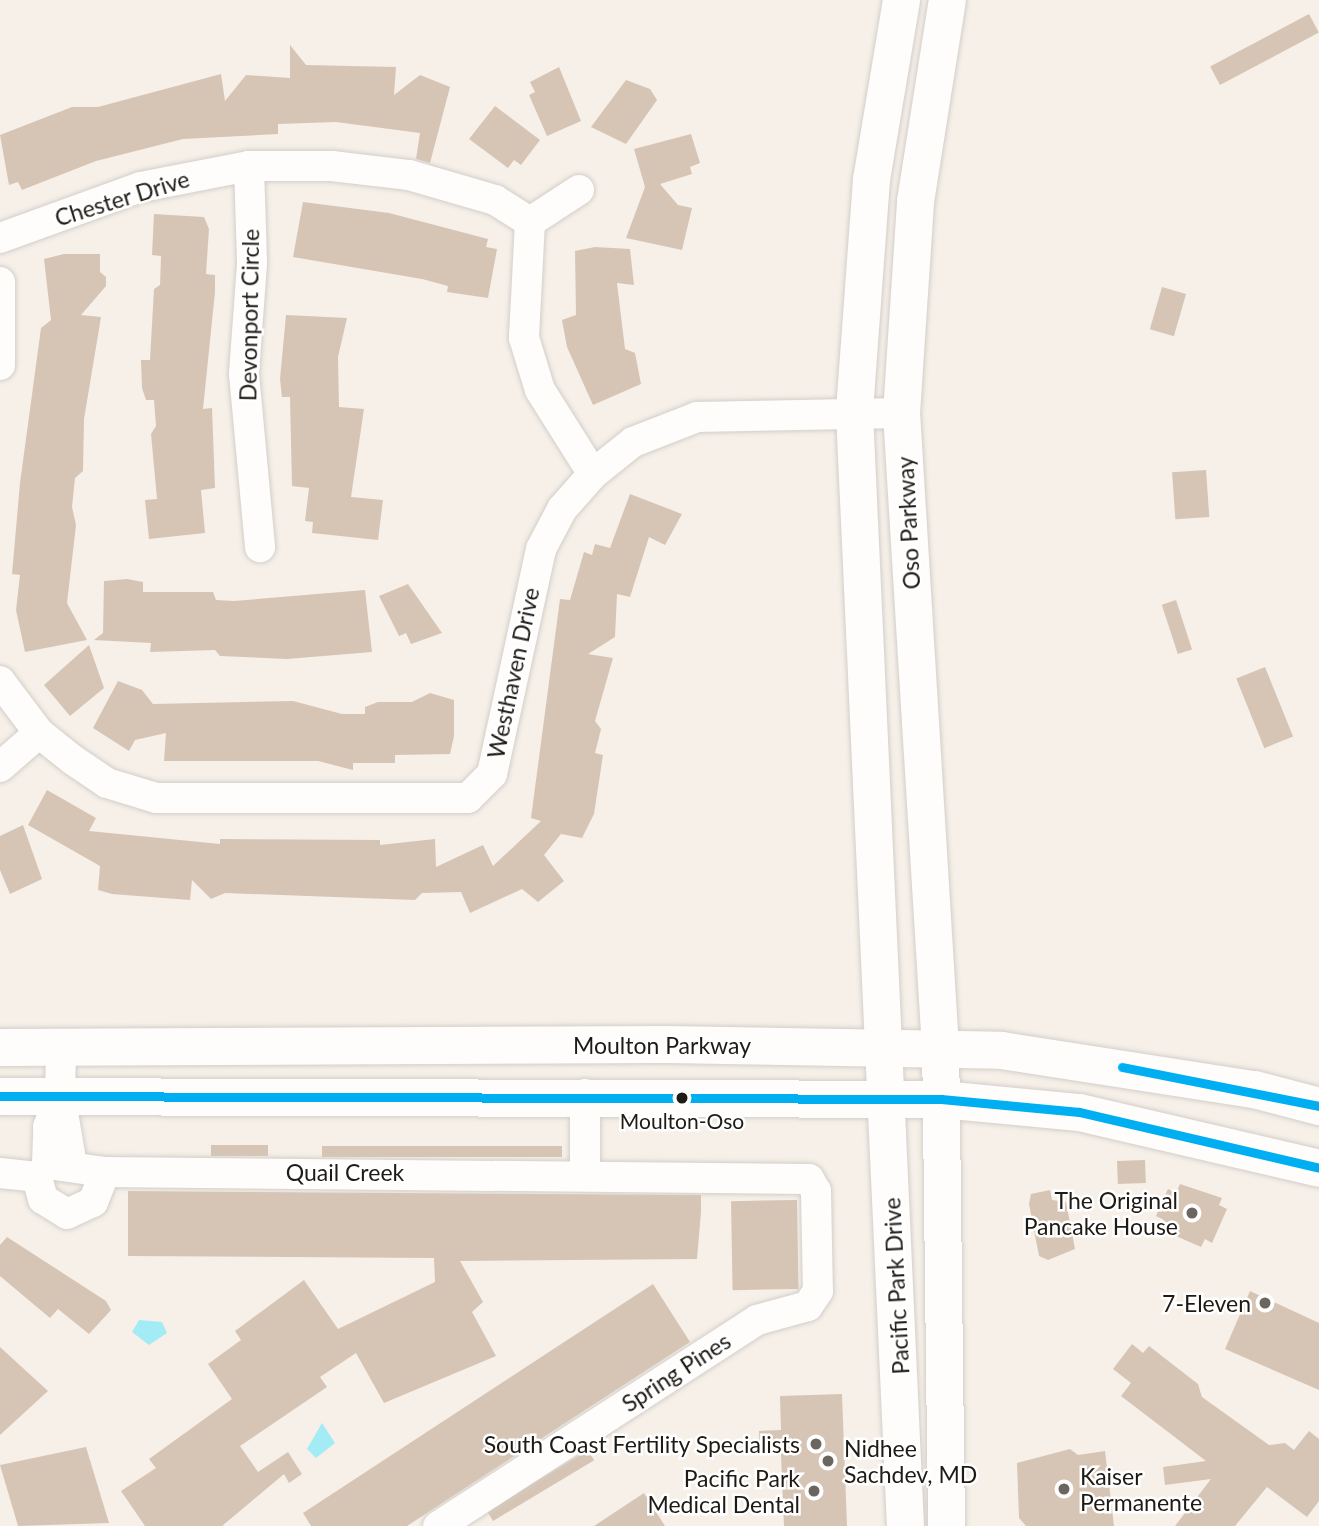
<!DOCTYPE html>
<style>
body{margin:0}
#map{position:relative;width:1319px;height:1526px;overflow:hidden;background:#f6f0e9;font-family:Lato,sans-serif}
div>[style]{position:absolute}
.water>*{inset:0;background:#a3ebf5}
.building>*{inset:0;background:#d6c5b4;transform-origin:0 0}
.roads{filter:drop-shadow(0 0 2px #d3cec8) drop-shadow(0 0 2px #d3cec8)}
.minor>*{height:30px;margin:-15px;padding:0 15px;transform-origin:15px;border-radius:15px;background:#fefdfc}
.major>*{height:37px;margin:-18.5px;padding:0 18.5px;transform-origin:18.5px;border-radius:18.5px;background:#fefdfc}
.bus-1>*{height:9px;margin:-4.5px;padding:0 4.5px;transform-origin:4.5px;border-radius:4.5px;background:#00aff2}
.dots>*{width:19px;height:19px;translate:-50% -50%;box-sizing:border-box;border:4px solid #fff;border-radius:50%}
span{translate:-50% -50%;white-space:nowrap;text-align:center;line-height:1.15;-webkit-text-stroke:5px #fff;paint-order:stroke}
.bus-label{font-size:21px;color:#1e1a15}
.street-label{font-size:23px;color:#1e1a15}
.poi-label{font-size:23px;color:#1e1a15}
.right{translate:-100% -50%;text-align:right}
.left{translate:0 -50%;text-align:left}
</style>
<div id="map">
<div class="water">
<div style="clip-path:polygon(139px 1320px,162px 1322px,167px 1333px,149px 1345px,132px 1332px)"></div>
<div style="clip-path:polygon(322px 1423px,335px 1443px,316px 1458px,307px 1449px)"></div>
</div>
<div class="building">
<div style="left:1309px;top:14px;width:21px;height:112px;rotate:62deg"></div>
<div style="clip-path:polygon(290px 45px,306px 65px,396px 67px,394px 95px,420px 75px,450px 87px,430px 163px,416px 159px,420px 133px,336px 122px,278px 124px,278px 134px,183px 139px,96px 161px,22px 190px,18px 182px,9px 185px,0 135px,72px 107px,98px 107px,221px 74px,225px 101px,246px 75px,290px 78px)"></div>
<div style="clip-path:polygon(559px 67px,581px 121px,547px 136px,529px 95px,535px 92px,530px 82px)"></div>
<div style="clip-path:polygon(626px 80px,650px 89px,657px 100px,626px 144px,591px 127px)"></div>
<div style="clip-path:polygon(495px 106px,540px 140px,521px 165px,514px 160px,508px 168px,469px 139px)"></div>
<div style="clip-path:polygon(691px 134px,700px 163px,690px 167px,692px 174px,660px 184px,678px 205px,692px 208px,682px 250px,626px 238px,645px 187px,634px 149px)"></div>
<div style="clip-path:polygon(303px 202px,389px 213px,488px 239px,486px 247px,497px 249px,488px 298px,447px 292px,448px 286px,422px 279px,293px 257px)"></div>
<div style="clip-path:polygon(154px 214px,204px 217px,209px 229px,206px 274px,215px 275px,215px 292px,203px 409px,212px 408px,215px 488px,201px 490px,205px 533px,149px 539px,145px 500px,157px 499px,151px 434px,156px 426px,154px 400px,146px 400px,142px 388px,141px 360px,150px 360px,154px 289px,160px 285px,161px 256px,152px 255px)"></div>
<div style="clip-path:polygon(595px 247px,630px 249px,634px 285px,617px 283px,625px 349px,635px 353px,641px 384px,593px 405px,567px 347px,562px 320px,576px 315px,575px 251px)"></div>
<div style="clip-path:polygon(64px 254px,100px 254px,100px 272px,106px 277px,106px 286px,81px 315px,101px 317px,84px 419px,83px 471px,75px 478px,72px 507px,76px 525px,67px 603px,87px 640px,25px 652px,16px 610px,20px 575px,12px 574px,20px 483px,41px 328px,51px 320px,44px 259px)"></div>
<div style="left:1162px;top:287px;width:25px;height:44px;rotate:16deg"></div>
<div style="clip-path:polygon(286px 315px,347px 318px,338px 357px,339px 407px,364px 409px,351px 497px,383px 500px,378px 540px,312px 533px,313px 522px,305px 521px,309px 488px,292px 486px,290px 397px,282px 397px,280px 379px)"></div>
<div style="left:1206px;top:470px;width:47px;height:34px;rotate:86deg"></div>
<div style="clip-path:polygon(630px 494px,682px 514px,665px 545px,649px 537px,630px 597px,617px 594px,615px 637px,588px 654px,613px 658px,595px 721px,601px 729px,595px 753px,603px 755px,594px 814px,582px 838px,561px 834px,544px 855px,564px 881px,538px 902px,522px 889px,470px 913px,461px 892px,422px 893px,415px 900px,225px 893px,211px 899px,192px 880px,190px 900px,112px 894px,98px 890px,100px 866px,28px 825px,47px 790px,96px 818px,89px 831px,220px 844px,220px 839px,380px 840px,380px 845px,435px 839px,436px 867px,483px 845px,493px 866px,541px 821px,531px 818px,560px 599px,570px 600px,584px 552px,592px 555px,595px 544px,610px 548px)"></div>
<div style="clip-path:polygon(127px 579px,143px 582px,143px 592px,213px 592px,216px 600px,234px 601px,365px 590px,372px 652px,287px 659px,220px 656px,215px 650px,150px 652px,151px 643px,94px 640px,103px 633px,104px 581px)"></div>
<div style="clip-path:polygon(408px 584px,442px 633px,411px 644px,406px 633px,399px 636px,379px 596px)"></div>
<div style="left:1176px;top:600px;width:52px;height:15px;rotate:72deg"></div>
<div style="clip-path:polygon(89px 645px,104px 688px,70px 716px,44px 685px)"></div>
<div style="left:1265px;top:667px;width:75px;height:31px;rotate:68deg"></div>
<div style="clip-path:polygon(118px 681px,142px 690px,153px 704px,293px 701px,342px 714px,365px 714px,365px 707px,378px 702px,412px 702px,430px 693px,454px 700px,454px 736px,450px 754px,395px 755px,395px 763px,353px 763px,353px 770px,318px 761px,164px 761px,166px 733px,135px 740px,129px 751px,93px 728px)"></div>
<div style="clip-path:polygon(23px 825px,42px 879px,10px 894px,0 870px,0 836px)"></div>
<div style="left:211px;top:1145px;width:57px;height:11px"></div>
<div style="left:322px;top:1146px;width:240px;height:11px"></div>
<div style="left:1145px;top:1160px;width:23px;height:28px;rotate:88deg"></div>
<div style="clip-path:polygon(1180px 1184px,1222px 1198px,1219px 1205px,1227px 1209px,1212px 1243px,1205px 1239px,1201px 1247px,1160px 1229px,1164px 1220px,1156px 1216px,1168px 1189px,1176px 1193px)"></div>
<div style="clip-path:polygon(1050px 1190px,1052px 1200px,1066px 1202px,1075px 1249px,1048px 1260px,1039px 1256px,1029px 1204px,1031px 1194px)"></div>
<div style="clip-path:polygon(128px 1191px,701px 1195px,701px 1212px,697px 1259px,460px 1261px,483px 1302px,472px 1312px,496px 1356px,384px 1403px,356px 1353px,320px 1377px,327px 1387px,240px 1446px,258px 1472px,288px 1452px,302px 1474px,289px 1483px,284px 1474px,222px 1526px,145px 1526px,121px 1491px,156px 1468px,149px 1459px,232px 1399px,208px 1364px,241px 1340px,235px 1331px,304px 1280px,338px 1329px,435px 1282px,434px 1258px,128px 1256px)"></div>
<div style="left:797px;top:1200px;width:89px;height:66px;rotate:89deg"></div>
<div style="clip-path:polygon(7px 1237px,106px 1301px,111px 1310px,89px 1334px,58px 1309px,50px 1318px,0 1276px,0 1245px)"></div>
<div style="clip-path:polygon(653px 1284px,690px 1342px,407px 1526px,311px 1526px,303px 1513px)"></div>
<div style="clip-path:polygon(1250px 1291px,1319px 1323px,1319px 1390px,1225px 1349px)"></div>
<div style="clip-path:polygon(1132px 1344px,1143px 1353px,1149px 1346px,1198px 1384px,1202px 1397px,1269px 1445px,1285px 1443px,1294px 1450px,1309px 1431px,1319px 1439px,1319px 1501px,1307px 1517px,1267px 1487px,1235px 1526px,1175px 1526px,1211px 1479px,1165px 1485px,1163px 1467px,1206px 1461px,1121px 1396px,1131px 1383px,1113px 1369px)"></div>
<div style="clip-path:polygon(0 1347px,48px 1391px,0 1435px)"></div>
<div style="clip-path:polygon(842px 1394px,847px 1526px,784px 1526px,781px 1454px,760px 1455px,759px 1431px,781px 1430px,780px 1396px)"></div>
<div style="clip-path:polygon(86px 1447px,109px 1523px,18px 1526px,0 1465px)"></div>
<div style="clip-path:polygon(1070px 1449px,1078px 1455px,1105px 1451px,1114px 1526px,1026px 1526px,1019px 1518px,1017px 1463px)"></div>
<div style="left:588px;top:1450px;width:12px;height:118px;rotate:59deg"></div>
<div style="clip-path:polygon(644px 1493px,665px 1526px,594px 1526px)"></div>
</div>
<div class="roads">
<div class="minor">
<div style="left:249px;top:166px;width:98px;rotate:88.2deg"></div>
<div style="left:252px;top:264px;width:110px;rotate:94.2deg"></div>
<div style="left:244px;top:374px;width:174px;rotate:84.7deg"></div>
<div style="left:579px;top:190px;width:59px;rotate:146.9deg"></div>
<div style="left:530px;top:222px;width:116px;rotate:93deg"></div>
<div style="left:524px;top:338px;width:54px;rotate:72.9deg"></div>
<div style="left:540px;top:390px;width:99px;rotate:57.8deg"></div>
<div style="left:0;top:238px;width:150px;rotate:-19.9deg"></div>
<div style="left:141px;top:187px;width:110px;rotate:-11deg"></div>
<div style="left:249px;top:166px;width:83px"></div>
<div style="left:332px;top:166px;width:78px;rotate:6.7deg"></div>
<div style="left:409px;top:175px;width:90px;rotate:16.2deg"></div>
<div style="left:495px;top:200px;width:41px;rotate:32.2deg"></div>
<div style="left:0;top:282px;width:83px;rotate:90deg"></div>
<div style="left:0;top:681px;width:65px;rotate:53.1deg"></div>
<div style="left:39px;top:733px;width:43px;rotate:38.5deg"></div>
<div style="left:73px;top:760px;width:41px;rotate:34.1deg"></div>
<div style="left:107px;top:783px;width:51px;rotate:17deg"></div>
<div style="left:156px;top:798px;width:312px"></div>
<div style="left:468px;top:798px;width:34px;rotate:-45deg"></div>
<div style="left:492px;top:774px;width:230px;rotate:-77.7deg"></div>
<div style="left:541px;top:549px;width:45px;rotate:-62.3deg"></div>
<div style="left:562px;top:509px;width:47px;rotate:-48.5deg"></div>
<div style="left:593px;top:474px;width:51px;rotate:-38.7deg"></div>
<div style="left:633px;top:442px;width:69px;rotate:-21.3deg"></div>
<div style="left:697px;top:417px;width:204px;rotate:-1.1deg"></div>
<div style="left:0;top:767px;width:52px;rotate:-41.1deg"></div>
<div style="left:61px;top:1049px;width:46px;rotate:91.2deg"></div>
<div style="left:60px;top:1095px;width:71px;rotate:80.3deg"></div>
<div style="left:585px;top:1094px;width:79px;rotate:90deg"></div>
<div style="left:47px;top:1164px;width:59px;rotate:7.9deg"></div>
<div style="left:105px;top:1172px;width:704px;rotate:0.57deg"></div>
<div style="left:809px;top:1179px;width:14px;rotate:60deg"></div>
<div style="left:816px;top:1191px;width:100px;rotate:88.9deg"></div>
<div style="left:818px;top:1291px;width:18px;rotate:124deg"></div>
<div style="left:808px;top:1306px;width:53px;rotate:164.6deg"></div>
<div style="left:757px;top:1320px;width:380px;rotate:147.1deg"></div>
<div style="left:47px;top:1164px;width:37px;rotate:-88deg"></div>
<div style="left:48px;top:1127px;width:34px;rotate:-69deg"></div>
<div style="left:0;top:1173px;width:37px;rotate:6deg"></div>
<div style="left:37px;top:1177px;width:23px;rotate:75deg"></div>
<div style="left:43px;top:1199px;width:28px;rotate:32deg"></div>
<div style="left:67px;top:1214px;width:29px;rotate:-25deg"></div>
<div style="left:93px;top:1202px;width:32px;rotate:-68deg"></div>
</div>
<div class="major">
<div style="left:901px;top:0;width:181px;rotate:99.5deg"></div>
<div style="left:871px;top:179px;width:234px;rotate:94.2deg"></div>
<div style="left:854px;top:412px;width:1115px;rotate:87.38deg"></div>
<div style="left:0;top:1047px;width:667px;rotate:-0.26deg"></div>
<div style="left:667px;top:1044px;width:334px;rotate:1deg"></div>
<div style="left:1001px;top:1050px;width:256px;rotate:8.8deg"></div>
<div style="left:1254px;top:1089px;width:67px;rotate:14.7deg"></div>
<div style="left:0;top:1096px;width:941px;rotate:0.18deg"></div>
<div style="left:941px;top:1099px;width:139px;rotate:5.4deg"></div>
<div style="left:1079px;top:1112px;width:246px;rotate:13.1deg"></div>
<div style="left:946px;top:1526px;width:478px;rotate:-90.7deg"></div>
<div style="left:940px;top:1048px;width:636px;rotate:-93.51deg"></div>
<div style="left:901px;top:413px;width:212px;rotate:-86.2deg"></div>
<div style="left:915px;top:201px;width:204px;rotate:-81deg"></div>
</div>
</div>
<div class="bus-1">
<div style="left:1122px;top:1067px;width:201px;rotate:11.2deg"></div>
<div style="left:0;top:1096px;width:941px;rotate:0.18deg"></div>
<div style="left:941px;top:1099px;width:139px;rotate:5.4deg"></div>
<div style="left:1079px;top:1112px;width:246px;rotate:13.1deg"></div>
</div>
<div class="dots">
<div style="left:682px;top:1098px;background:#1e1a15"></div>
<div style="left:1192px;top:1213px;background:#6a655f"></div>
<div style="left:1265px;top:1303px;background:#6a655f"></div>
<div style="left:816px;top:1444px;background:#6a655f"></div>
<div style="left:828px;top:1461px;background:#6a655f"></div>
<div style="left:1064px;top:1489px;background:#6a655f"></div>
<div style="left:814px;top:1491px;background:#6a655f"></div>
</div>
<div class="bus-label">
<span style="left:682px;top:1121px">Moulton-Oso</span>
</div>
<div class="street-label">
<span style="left:122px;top:198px;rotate:-17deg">Chester Drive</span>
<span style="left:249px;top:315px;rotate:-89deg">Devonport Circle</span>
<span style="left:908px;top:523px;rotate:-93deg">Oso Parkway</span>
<span style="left:513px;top:673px;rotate:-78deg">Westhaven Drive</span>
<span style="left:662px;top:1045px">Moulton Parkway</span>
<span style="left:345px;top:1172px">Quail Creek</span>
<span style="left:896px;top:1286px;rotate:-93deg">Pacific Park Drive</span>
<span style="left:676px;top:1372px;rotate:-33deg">Spring Pines</span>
</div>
<div class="poi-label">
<span class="right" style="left:1178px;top:1213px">The Original<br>Pancake House</span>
<span class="right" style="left:1251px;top:1303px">7-Eleven</span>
<span class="right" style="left:800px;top:1444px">South Coast Fertility Specialists</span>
<span class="left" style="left:844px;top:1461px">Nidhee<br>Sachdev, MD</span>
<span class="left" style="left:1080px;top:1489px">Kaiser<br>Permanente</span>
<span class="right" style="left:800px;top:1491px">Pacific Park<br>Medical Dental</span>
</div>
</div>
